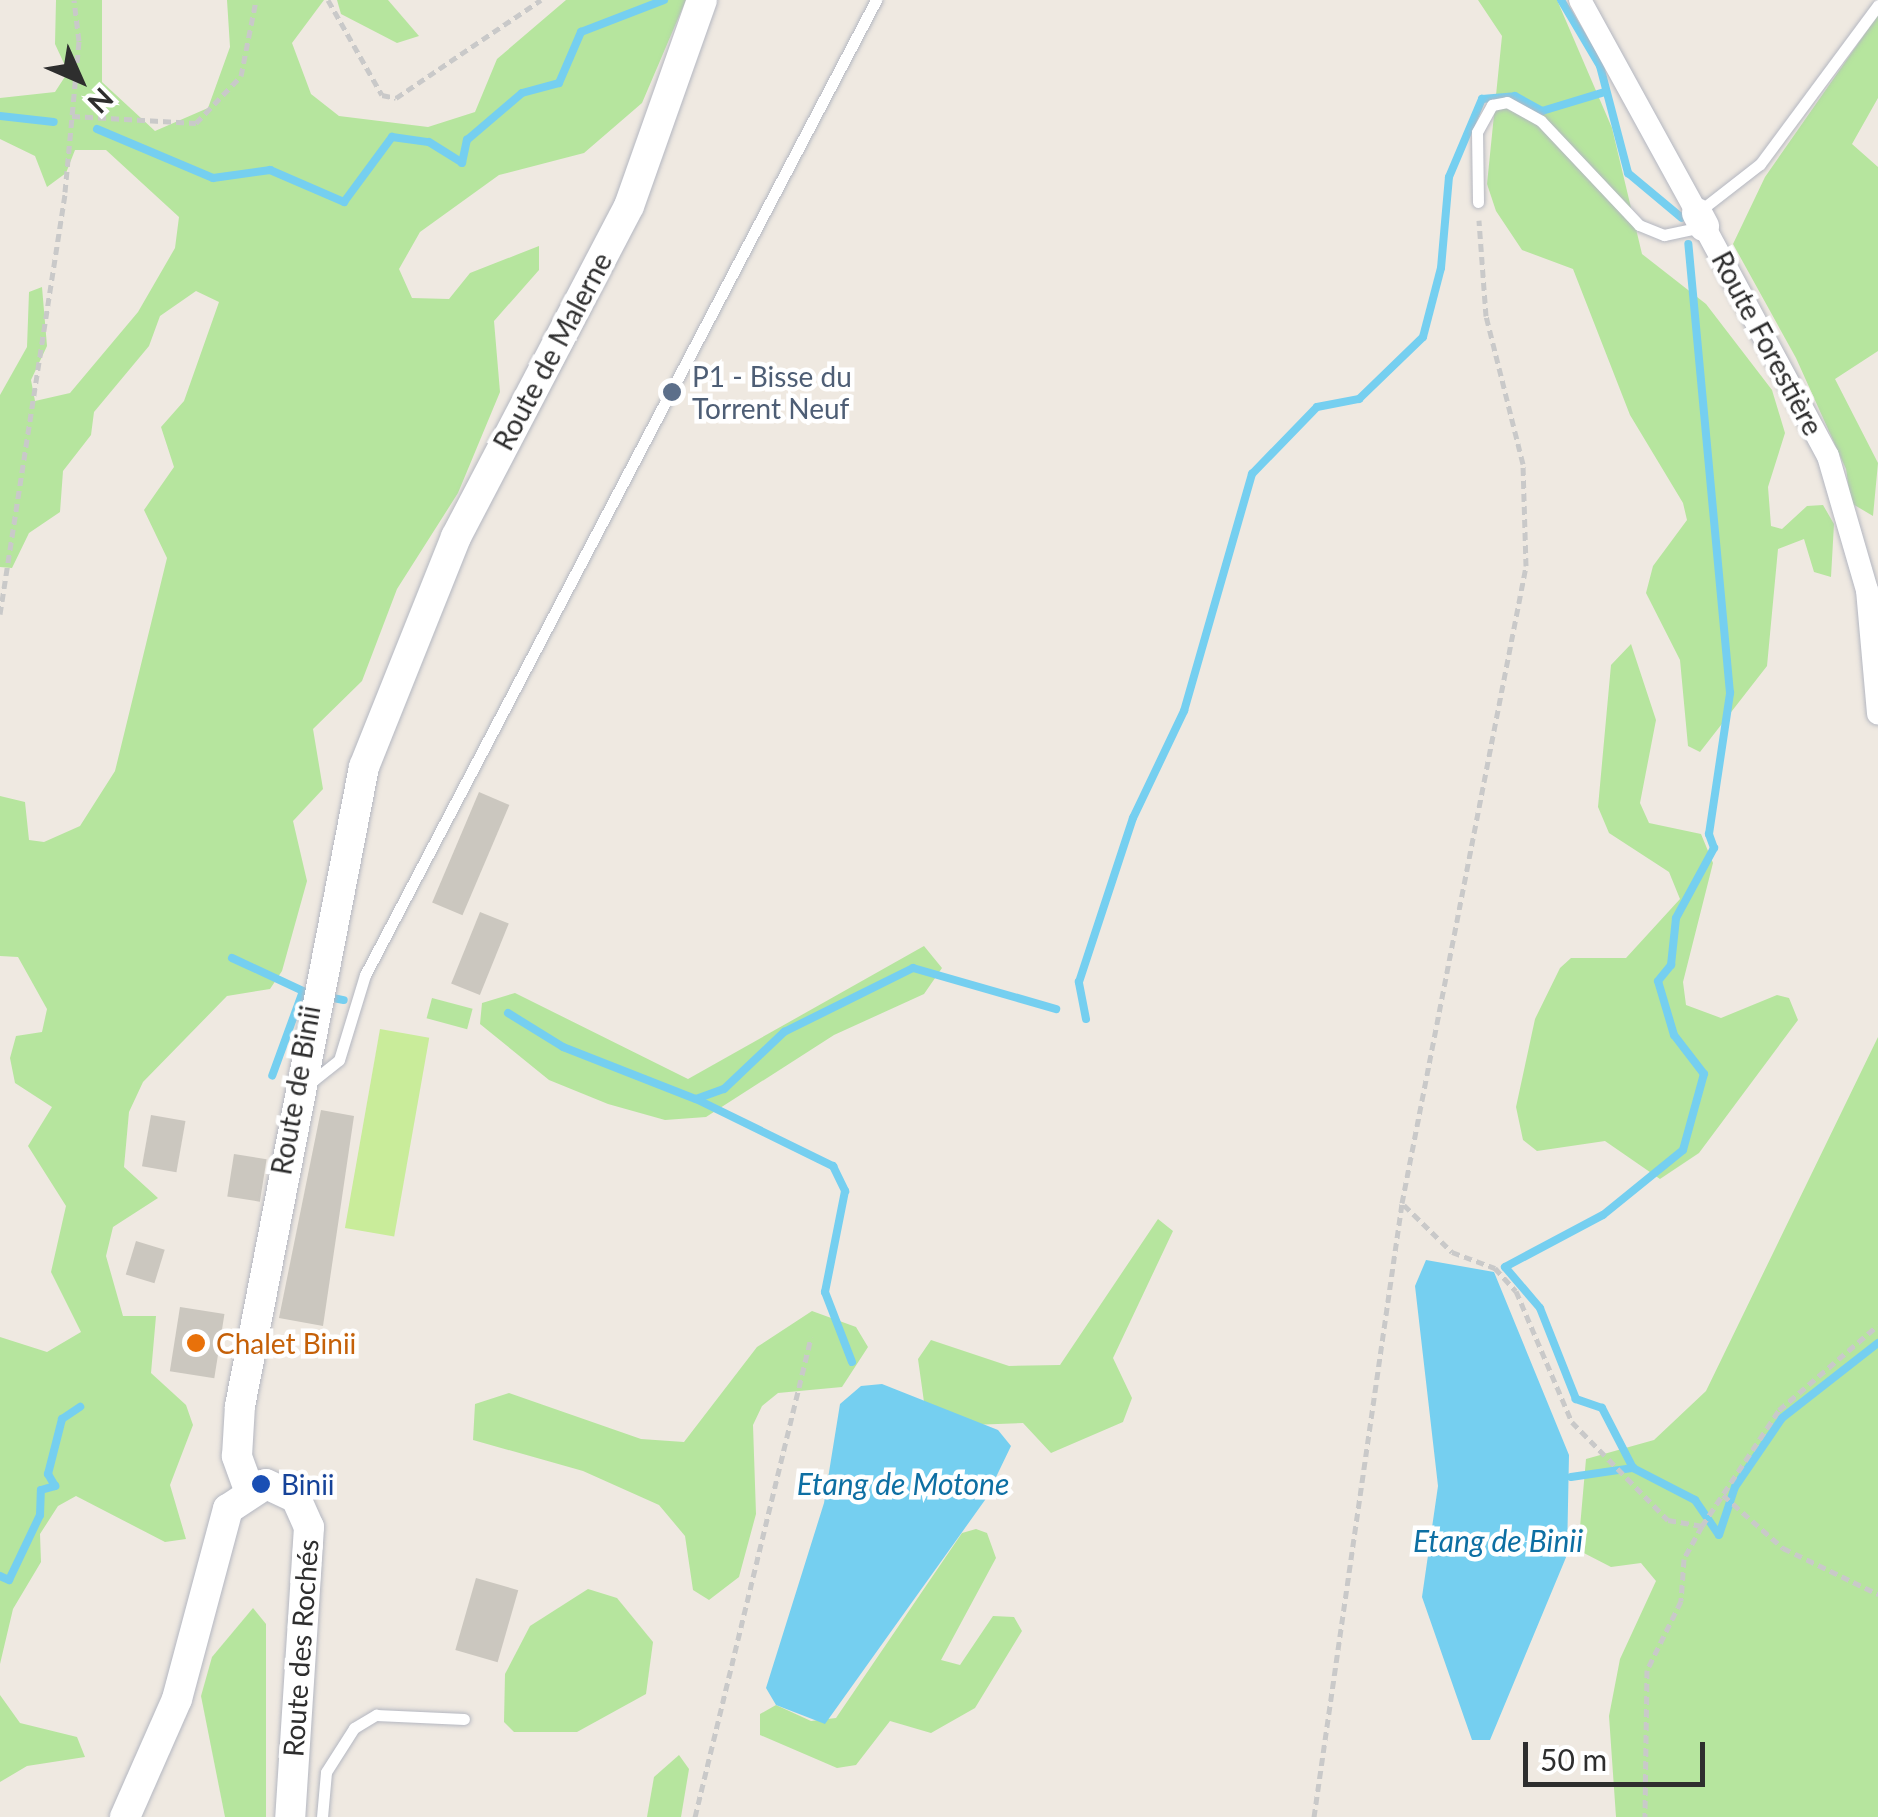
<!DOCTYPE html>
<meta charset="utf-8">
<style>
body{margin:0}
#map{position:relative;width:1878px;height:1817px;overflow:hidden;background:#efe9e1;font-family:Lato,sans-serif}
div>[style]{position:absolute}
.green>*{inset:0;background:#b6e59e;transform-origin:0 0}
.pitch>*{inset:0;background:#c9ec9a;transform-origin:0 0}
.water>*{inset:0;background:#75cff0}
.stream>*{height:8px;margin:-4px;padding:0 4px;transform-origin:4px;border-radius:4px;background:#75cff0}
.building>*{inset:0;background:#cbc7bf;transform-origin:0 0}
.path>*{height:5px;margin-top:-2.5px;transform-origin:0;background:repeating-linear-gradient(90deg,#c9c9c9 0 8px,transparent 0 13px)}
.roads{filter:drop-shadow(0 0 2px #b4b7c1) drop-shadow(0 0 2px #b4b7c1)}
.lane>*{height:11px;margin:-5.5px;padding:0 5.5px;transform-origin:5.5px;border-radius:5.5px;background:#fff}
.street>*{height:22px;margin:-11px;padding:0 11px;transform-origin:11px;border-radius:11px;background:#fff}
.secondary>*{height:30px;margin:-15px;padding:0 15px;transform-origin:15px;border-radius:15px;background:#fff}
.dots>*{width:28px;height:28px;translate:-50% -50%;box-sizing:border-box;border:5px solid #fff;border-radius:50%}
span{translate:-50% -50%;white-space:nowrap;text-align:center;line-height:1.15;-webkit-text-stroke:9px #fff;paint-order:stroke}
.street-label{font-size:28px;color:#2e2e2e}
.service-label{font-size:28px;color:#4e5e75}
.left{translate:0 -50%;text-align:left}
.food-label{font-size:28px;color:#c56008}
.transit-label{font-size:28px;color:#164399}
.water-label{font-size:30px;color:#0d6fa3;font-style:italic}
.north{position:absolute;left:30px;top:30px;width:100px;height:100px;-webkit-text-stroke:8px #fff;paint-order:stroke;rotate:135deg;font-size:28px;font-weight:700;line-height:40px;text-align:center;color:#2e2e2e}
.north::after{content:'';display:block;margin:auto;width:35px;height:45px;background:#2e2e2e;clip-path:polygon(50% 0,100% 100%,50% 72%,0 100%)}
.scale{position:absolute;left:1523px;top:1742px;width:182px;height:45px;box-sizing:border-box;border:5px solid #2e2e2e;border-top:0;padding-left:12px;font-size:30px;line-height:35px;white-space:nowrap;color:#2e2e2e;-webkit-text-stroke:8px #fff;paint-order:stroke}
</style>
<div id="map">
<div class="green">
<div style="clip-path:polygon(56px 0,102px 0,102px 82px,155px 131px,208px 108px,230px 47px,227px 0,324px 0,292px 43px,311px 94px,339px 116px,428px 127px,475px 112px,497px 59px,566px 0,686px 0,642px 103px,584px 153px,499px 175px,420px 232px,399px 269px,412px 298px,449px 299px,470px 273px,539px 246px,539px 270px,494px 321px,500px 392px,458px 493px,397px 589px,362px 681px,313px 729px,323px 789px,293px 821px,307px 881px,282px 971px,270px 989px,227px 996px,143px 1082px,129px 1112px,124px 1167px,158px 1198px,113px 1227px,106px 1256px,123px 1316px,156px 1316px,151px 1373px,186px 1405px,193px 1425px,170px 1485px,186px 1539px,165px 1542px,76px 1496px,58px 1506px,40px 1534px,41px 1562px,13px 1609px,0 1664px,0 1337px,47px 1352px,81px 1332px,51px 1272px,66px 1206px,28px 1146px,52px 1107px,15px 1083px,10px 1058px,16px 1036px,42px 1032px,47px 1009px,18px 957px,0 956px,0 796px,25px 802px,29px 840px,44px 842px,80px 826px,115px 771px,167px 558px,144px 510px,174px 467px,161px 427px,184px 401px,219px 302px,196px 291px,160px 316px,149px 346px,94px 412px,91px 435px,63px 471px,60px 512px,29px 533px,12px 568px,0 567px,0 395px,27px 347px,29px 292px,42px 287px,47px 346px,31px 380px,35px 401px,70px 393px,138px 312px,175px 248px,179px 217px,106px 150px,75px 150px,66px 173px,47px 187px,35px 156px,0 139px,0 98px,55px 92px,68px 72px,55px 44px)"></div>
<div style="clip-path:polygon(337px 0,388px 0,419px 36px,397px 43px,341px 14px)"></div>
<div style="clip-path:polygon(1478px 0,1557px 0,1612px 128px,1642px 254px,1706px 304px,1772px 390px,1785px 433px,1768px 487px,1771px 526px,1782px 529px,1807px 506px,1823px 505px,1834px 524px,1831px 577px,1814px 572px,1804px 539px,1778px 549px,1767px 666px,1700px 752px,1688px 746px,1680px 660px,1646px 593px,1653px 566px,1687px 520px,1683px 503px,1630px 415px,1573px 269px,1522px 250px,1496px 211px,1487px 184px,1502px 36px)"></div>
<div style="clip-path:polygon(1878px 15px,1878px 98px,1852px 144px,1878px 167px,1878px 351px,1835px 379px,1878px 463px,1873px 516px,1851px 503px,1846px 469px,1796px 358px,1733px 244px,1765px 177px)"></div>
<div style="clip-path:polygon(1631px 644px,1656px 720px,1640px 803px,1649px 823px,1701px 834px,1713px 863px,1683px 982px,1686px 1005px,1721px 1018px,1777px 995px,1789px 998px,1798px 1020px,1699px 1153px,1660px 1179px,1605px 1141px,1537px 1151px,1523px 1140px,1516px 1107px,1535px 1019px,1560px 968px,1571px 958px,1626px 958px,1680px 899px,1669px 872px,1609px 833px,1598px 807px,1611px 665px)"></div>
<div style="clip-path:polygon(924px 946px,942px 968px,924px 994px,834px 1035px,706px 1117px,665px 1120px,608px 1104px,549px 1080px,480px 1024px,482px 1003px,515px 993px,688px 1079px)"></div>
<div style="left:432px;top:998px;width:42px;height:21px;rotate:15deg"></div>
<div style="clip-path:polygon(1878px 1037px,1878px 1817px,1616px 1817px,1609px 1716px,1620px 1659px,1656px 1581px,1641px 1563px,1611px 1567px,1578px 1550px,1586px 1459px,1654px 1440px,1706px 1391px)"></div>
<div style="clip-path:polygon(1158px 1219px,1173px 1231px,1113px 1358px,1132px 1398px,1123px 1422px,1051px 1453px,1023px 1423px,971px 1425px,924px 1402px,918px 1359px,931px 1340px,1009px 1366px,1060px 1365px)"></div>
<div style="clip-path:polygon(812px 1311px,856px 1327px,868px 1347px,842px 1387px,778px 1393px,762px 1406px,753px 1425px,756px 1514px,739px 1577px,709px 1600px,693px 1590px,685px 1536px,659px 1505px,583px 1471px,473px 1440px,475px 1404px,509px 1393px,641px 1439px,684px 1442px,757px 1347px)"></div>
<div style="clip-path:polygon(976px 1529px,987px 1533px,996px 1558px,941px 1660px,960px 1665px,993px 1616px,1014px 1617px,1022px 1631px,975px 1708px,931px 1733px,890px 1721px,856px 1765px,837px 1768px,760px 1735px,760px 1714px,776px 1705px,811px 1721px,836px 1718px,962px 1533px)"></div>
<div style="clip-path:polygon(588px 1589px,617px 1598px,653px 1642px,646px 1694px,577px 1732px,514px 1732px,504px 1722px,505px 1674px,530px 1626px)"></div>
<div style="clip-path:polygon(253px 1608px,266px 1624px,266px 1817px,225px 1817px,201px 1696px,212px 1657px)"></div>
<div style="clip-path:polygon(0 1695px,20px 1723px,77px 1737px,85px 1757px,27px 1766px,0 1782px)"></div>
<div style="clip-path:polygon(679px 1755px,689px 1769px,681px 1817px,647px 1817px,654px 1777px)"></div>
</div>
<div class="pitch">
<div style="left:380px;top:1029px;width:50px;height:202px;rotate:10deg"></div>
</div>
<div class="water">
<div style="clip-path:polygon(1426px 1260px,1494px 1272px,1569px 1455px,1567px 1555px,1490px 1740px,1472px 1740px,1422px 1597px,1438px 1486px,1415px 1286px)"></div>
<div style="clip-path:polygon(882px 1384px,998px 1430px,1011px 1446px,985px 1500px,825px 1724px,776px 1705px,766px 1688px,824px 1503px,840px 1404px,861px 1386px)"></div>
</div>
<div class="stream">
<div style="left:1561px;top:0;width:77px;rotate:59.4deg"></div>
<div style="left:1600px;top:66px;width:111px;rotate:75.3deg"></div>
<div style="left:1628px;top:173px;width:70px;rotate:39.8deg"></div>
<div style="left:0;top:116px;width:54px;rotate:6.3deg"></div>
<div style="left:97px;top:129px;width:126px;rotate:22.9deg"></div>
<div style="left:213px;top:178px;width:58px;rotate:-8deg"></div>
<div style="left:270px;top:170px;width:81px;rotate:23.4deg"></div>
<div style="left:344px;top:202px;width:81px;rotate:-53.6deg"></div>
<div style="left:392px;top:137px;width:37px;rotate:8deg"></div>
<div style="left:429px;top:142px;width:39px;rotate:32deg"></div>
<div style="left:462px;top:163px;width:24px;rotate:-78deg"></div>
<div style="left:467px;top:140px;width:72px;rotate:-40.5deg"></div>
<div style="left:522px;top:93px;width:38px;rotate:-15deg"></div>
<div style="left:559px;top:83px;width:56px;rotate:-66.7deg"></div>
<div style="left:581px;top:32px;width:89px;rotate:-21.1deg"></div>
<div style="left:232px;top:958px;width:78px;rotate:24.9deg"></div>
<div style="left:303px;top:991px;width:90px;rotate:110deg"></div>
<div style="left:328px;top:997px;width:16px;rotate:11deg"></div>
<div style="left:508px;top:1013px;width:65px;rotate:31.7deg"></div>
<div style="left:563px;top:1047px;width:143px;rotate:21.4deg"></div>
<div style="left:696px;top:1099px;width:30px;rotate:-20deg"></div>
<div style="left:724px;top:1089px;width:83px;rotate:-43.5deg"></div>
<div style="left:784px;top:1032px;width:144px;rotate:-26.4deg"></div>
<div style="left:913px;top:968px;width:149px;rotate:16deg"></div>
<div style="left:1086px;top:1019px;width:38px;rotate:-101deg"></div>
<div style="left:1079px;top:982px;width:173px;rotate:-71.8deg"></div>
<div style="left:1133px;top:818px;width:119px;rotate:-64.5deg"></div>
<div style="left:1184px;top:711px;width:247px;rotate:-74deg"></div>
<div style="left:1252px;top:474px;width:93px;rotate:-45.9deg"></div>
<div style="left:1317px;top:407px;width:43px;rotate:-10.8deg"></div>
<div style="left:1359px;top:399px;width:89px;rotate:-44.1deg"></div>
<div style="left:1423px;top:337px;width:71px;rotate:-75.4deg"></div>
<div style="left:1441px;top:268px;width:91px;rotate:-85deg"></div>
<div style="left:1449px;top:177px;width:85px;rotate:-67.1deg"></div>
<div style="left:1482px;top:99px;width:33px;rotate:-5deg"></div>
<div style="left:1515px;top:96px;width:31px;rotate:29deg"></div>
<div style="left:1542px;top:111px;width:66px;rotate:-16.8deg"></div>
<div style="left:696px;top:1099px;width:153px;rotate:26.1deg"></div>
<div style="left:833px;top:1166px;width:28px;rotate:64deg"></div>
<div style="left:845px;top:1191px;width:103px;rotate:101.2deg"></div>
<div style="left:825px;top:1292px;width:75px;rotate:68.9deg"></div>
<div style="left:1633px;top:1468px;width:68px;rotate:-117.3deg"></div>
<div style="left:1602px;top:1408px;width:28px;rotate:-161deg"></div>
<div style="left:1576px;top:1399px;width:98px;rotate:-111.6deg"></div>
<div style="left:1540px;top:1308px;width:54px;rotate:-130.5deg"></div>
<div style="left:1505px;top:1267px;width:111px;rotate:-28deg"></div>
<div style="left:1603px;top:1215px;width:103px;rotate:-39.1deg"></div>
<div style="left:1683px;top:1150px;width:79px;rotate:-74.6deg"></div>
<div style="left:1704px;top:1074px;width:49px;rotate:-127.6deg"></div>
<div style="left:1674px;top:1035px;width:56px;rotate:-106.5deg"></div>
<div style="left:1658px;top:981px;width:21px;rotate:-51deg"></div>
<div style="left:1671px;top:965px;width:47px;rotate:-83.9deg"></div>
<div style="left:1676px;top:918px;width:80px;rotate:-61.5deg"></div>
<div style="left:1714px;top:848px;width:15px;rotate:-110deg"></div>
<div style="left:1709px;top:834px;width:143px;rotate:-81.5deg"></div>
<div style="left:1730px;top:693px;width:451px;rotate:-95.3deg"></div>
<div style="left:1571px;top:1477px;width:63px;rotate:-8.3deg"></div>
<div style="left:1633px;top:1468px;width:70px;rotate:27.3deg"></div>
<div style="left:1695px;top:1500px;width:42px;rotate:55.6deg"></div>
<div style="left:1719px;top:1535px;width:51px;rotate:-71.6deg"></div>
<div style="left:1735px;top:1487px;width:83px;rotate:-55.7deg"></div>
<div style="left:1782px;top:1418px;width:122px;rotate:-38deg"></div>
<div style="left:0;top:1576px;width:10px;rotate:24deg"></div>
<div style="left:9px;top:1580px;width:72px;rotate:-64.5deg"></div>
<div style="left:40px;top:1515px;width:25px;rotate:-88deg"></div>
<div style="left:41px;top:1490px;width:15px;rotate:-16deg"></div>
<div style="left:55px;top:1486px;width:14px;rotate:-120deg"></div>
<div style="left:48px;top:1474px;width:57px;rotate:-75.7deg"></div>
<div style="left:62px;top:1419px;width:22px;rotate:-34deg"></div>
</div>
<div class="building">
<div style="left:479px;top:792px;width:33px;height:120px;rotate:23deg"></div>
<div style="left:480px;top:912px;width:31px;height:77px;rotate:22deg"></div>
<div style="clip-path:polygon(321px 1110px,354px 1116px,323px 1326px,279px 1318px)"></div>
<div style="left:151px;top:1115px;width:35px;height:52px;rotate:10deg"></div>
<div style="left:234px;top:1154px;width:33px;height:43px;rotate:9deg"></div>
<div style="left:136px;top:1241px;width:30px;height:35px;rotate:17deg"></div>
<div style="left:180px;top:1307px;width:45px;height:65px;rotate:9deg"></div>
<div style="left:476px;top:1578px;width:44px;height:75px;rotate:16deg"></div>
</div>
<div class="path">
<div style="left:328px;top:0;width:109px;rotate:60.4deg"></div>
<div style="left:382px;top:95px;width:14px;rotate:12deg"></div>
<div style="left:396px;top:98px;width:175px;rotate:-34.1deg"></div>
<div style="left:72px;top:116px;width:124px;rotate:3.2deg"></div>
<div style="left:196px;top:123px;width:65px;rotate:-46.2deg"></div>
<div style="left:241px;top:76px;width:77px;rotate:-78.8deg"></div>
<div style="left:0;top:614px;width:427px;rotate:-81.2deg"></div>
<div style="left:65px;top:192px;width:152px;rotate:-84.7deg"></div>
<div style="left:79px;top:41px;width:41px;rotate:-97deg"></div>
<div style="left:1404px;top:1205px;width:67px;rotate:44.4deg"></div>
<div style="left:1452px;top:1252px;width:46px;rotate:20.4deg"></div>
<div style="left:1495px;top:1268px;width:31px;rotate:48deg"></div>
<div style="left:1516px;top:1291px;width:142px;rotate:66.9deg"></div>
<div style="left:1572px;top:1422px;width:137px;rotate:45.6deg"></div>
<div style="left:1668px;top:1520px;width:35px;rotate:10deg"></div>
<div style="left:1702px;top:1526px;width:38px;rotate:119deg"></div>
<div style="left:1684px;top:1559px;width:42px;rotate:94.1deg"></div>
<div style="left:1681px;top:1601px;width:77px;rotate:116.2deg"></div>
<div style="left:1647px;top:1670px;width:147px;rotate:90.8deg"></div>
<div style="left:1723px;top:1495px;width:80px;rotate:41.5deg"></div>
<div style="left:1783px;top:1548px;width:106px;rotate:25.8deg"></div>
<div style="left:1702px;top:1526px;width:139px;rotate:-56.4deg"></div>
<div style="left:1779px;top:1410px;width:130px;rotate:-40.6deg"></div>
<div style="left:695px;top:1817px;width:494px;rotate:-76.4deg"></div>
<div style="left:1314px;top:1817px;width:620px;rotate:-81.84deg"></div>
<div style="left:1402px;top:1203px;width:649px;rotate:-78.98deg"></div>
<div style="left:1526px;top:566px;width:102px;rotate:-91.7deg"></div>
<div style="left:1523px;top:464px;width:153px;rotate:-104deg"></div>
<div style="left:1486px;top:316px;width:96px;rotate:-94.2deg"></div>
</div>
<div class="roads">
<div class="lane">
<div style="left:1478px;top:202px;width:70px;rotate:-90.8deg"></div>
<div style="left:1477px;top:132px;width:31px;rotate:-61deg"></div>
<div style="left:1492px;top:105px;width:15px;rotate:-11deg"></div>
<div style="left:1507px;top:102px;width:39px;rotate:29deg"></div>
<div style="left:1541px;top:121px;width:143px;rotate:46.7deg"></div>
<div style="left:1639px;top:225px;width:27px;rotate:22deg"></div>
<div style="left:1664px;top:235px;width:38px;rotate:-12deg"></div>
<div style="left:1697px;top:213px;width:80px;rotate:-37.9deg"></div>
<div style="left:1760px;top:164px;width:198px;rotate:-53.4deg"></div>
<div style="left:305px;top:1087px;width:43px;rotate:-38.5deg"></div>
<div style="left:339px;top:1060px;width:89px;rotate:-73deg"></div>
<div style="left:365px;top:975px;width:1101px;rotate:-62.34deg"></div>
<div style="left:322px;top:1817px;width:45px;rotate:-84.9deg"></div>
<div style="left:326px;top:1772px;width:52px;rotate:-57.5deg"></div>
<div style="left:354px;top:1728px;width:26px;rotate:-31deg"></div>
<div style="left:376px;top:1715px;width:88px;rotate:2.6deg"></div>
</div>
<div class="street">
<div style="left:1580px;top:0;width:243px;rotate:61.2deg"></div>
<div style="left:1704px;top:226px;width:261px;rotate:61.7deg"></div>
<div style="left:1828px;top:456px;width:140px;rotate:73.8deg"></div>
<div style="left:1867px;top:590px;width:124px;rotate:84.9deg"></div>
</div>
<div class="secondary">
<div style="left:1697px;top:213px;width:15px;rotate:62deg"></div>
<div style="left:248px;top:1487px;width:33px;rotate:-110deg"></div>
<div style="left:237px;top:1456px;width:50px;rotate:-86.6deg"></div>
<div style="left:240px;top:1406px;width:651px;rotate:-79.02deg"></div>
<div style="left:364px;top:767px;width:248px;rotate:-68.2deg"></div>
<div style="left:456px;top:537px;width:373px;rotate:-62.4deg"></div>
<div style="left:629px;top:206px;width:219px;rotate:-70.5deg"></div>
<div style="left:125px;top:1817px;width:129px;rotate:-66.2deg"></div>
<div style="left:177px;top:1699px;width:197px;rotate:-75deg"></div>
<div style="left:228px;top:1509px;width:45px;rotate:-33.3deg"></div>
<div style="left:266px;top:1484px;width:33px;rotate:25deg"></div>
<div style="left:296px;top:1498px;width:32px;rotate:66deg"></div>
<div style="left:309px;top:1527px;width:291px;rotate:93.7deg"></div>
</div>
</div>
<div class="dots">
<div style="left:672px;top:392px;background:#5c6f8a"></div>
<div style="left:196px;top:1343px;background:#e8710a"></div>
<div style="left:261px;top:1484px;background:#1a4fb4"></div>
</div>
<div class="street-label">
<span style="left:1768px;top:343px;rotate:62deg">Route Forestière</span>
<span style="left:552px;top:351px;rotate:-62deg">Route de Malerne</span>
<span style="left:295px;top:1090px;rotate:-80deg">Route de Binii</span>
<span style="left:300px;top:1648px;rotate:-86deg">Route des Rochés</span>
</div>
<div class="service-label">
<span class="left" style="left:692px;top:392px">P1 - Bisse du<br>Torrent Neuf</span>
</div>
<div class="food-label">
<span class="left" style="left:216px;top:1343px">Chalet Binii</span>
</div>
<div class="transit-label">
<span class="left" style="left:281px;top:1484px">Binii</span>
</div>
<div class="water-label">
<span style="left:903px;top:1483px">Etang de Motone</span>
<span style="left:1498px;top:1540px">Etang de Binii</span>
</div>
<div class="north">N</div>
<div class="scale">50 m</div>
</div>
